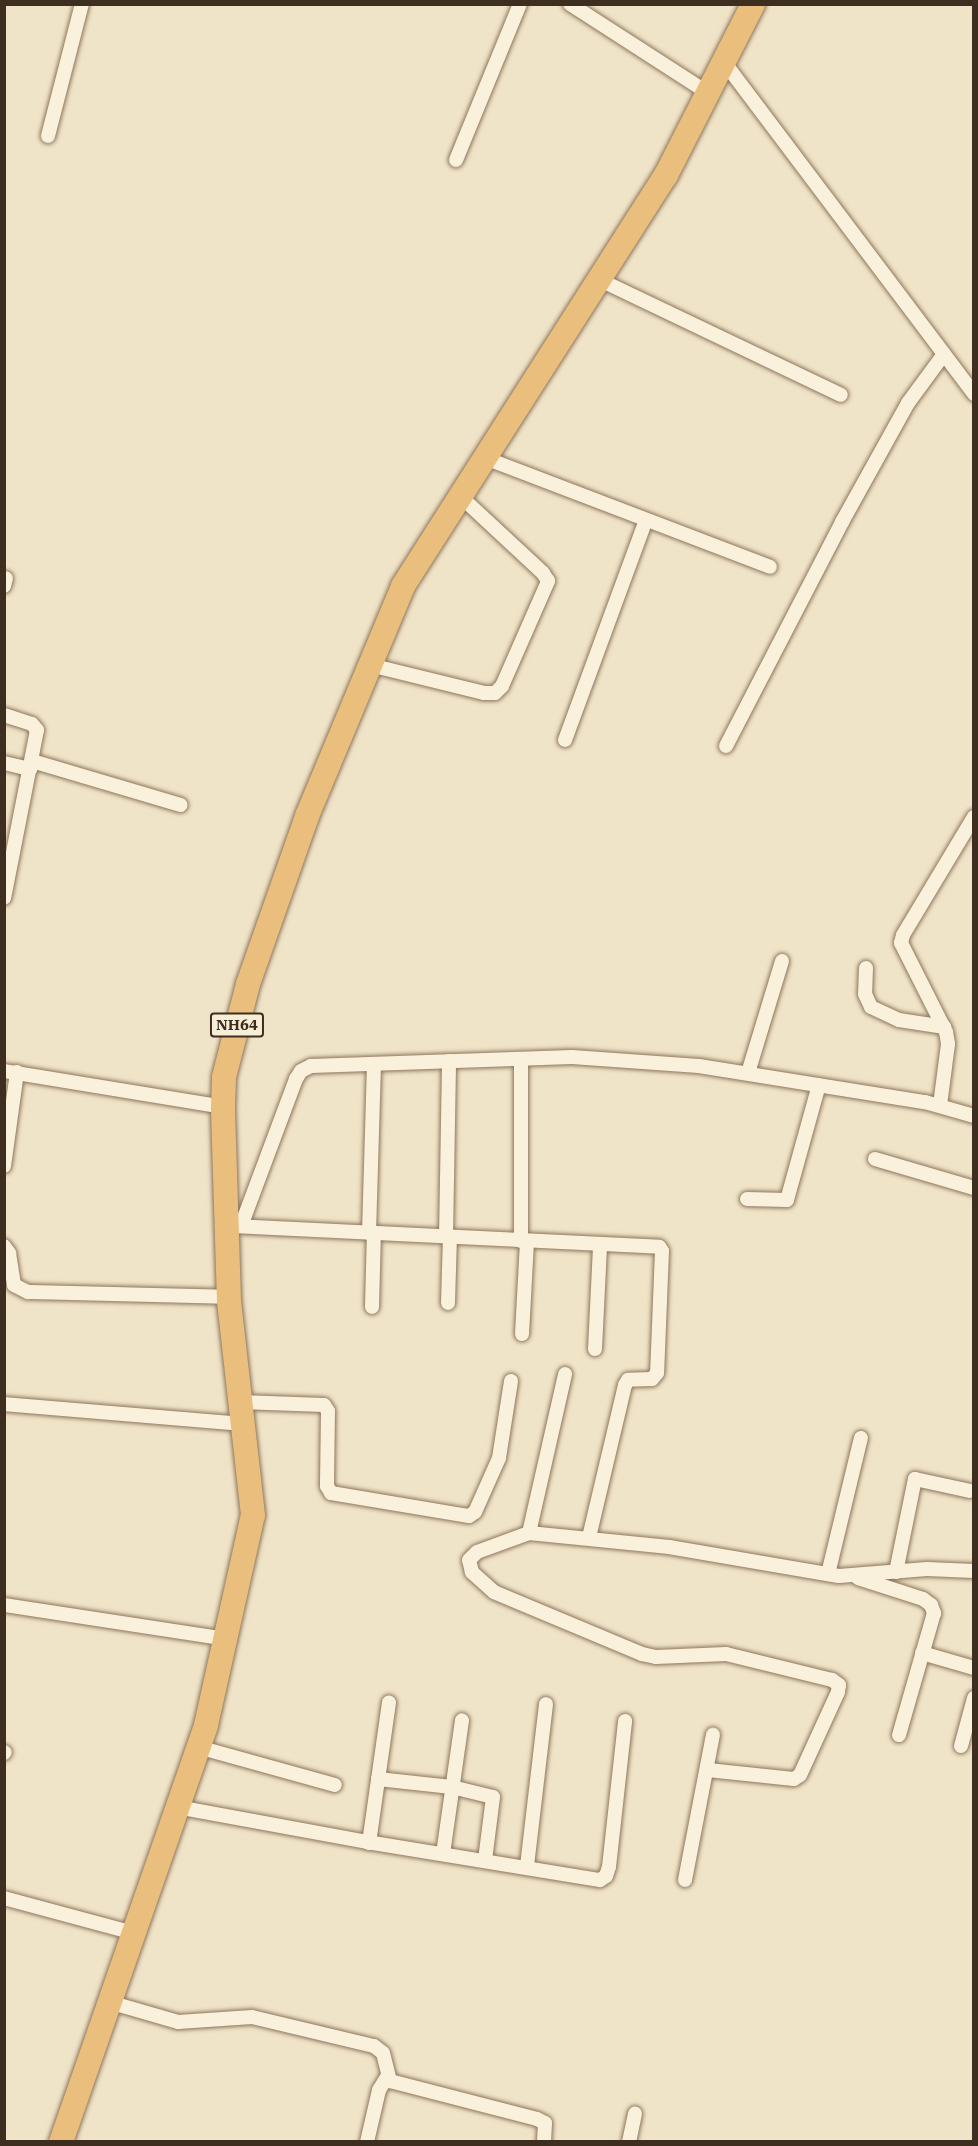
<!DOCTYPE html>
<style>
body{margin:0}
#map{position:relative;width:978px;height:2146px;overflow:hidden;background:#f0e4c8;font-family:"IBM Plex Serif",serif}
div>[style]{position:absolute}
.roads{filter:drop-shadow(0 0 2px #8d765c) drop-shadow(0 0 2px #8d765c)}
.minor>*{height:14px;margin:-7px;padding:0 7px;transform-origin:7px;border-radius:7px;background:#faf1dc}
.trunk>*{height:24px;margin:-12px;padding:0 12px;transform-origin:12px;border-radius:12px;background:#eabe7c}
span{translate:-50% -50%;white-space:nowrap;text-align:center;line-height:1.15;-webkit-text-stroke:4.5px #f7eed8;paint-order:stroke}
.shield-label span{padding:2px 4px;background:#f7eed8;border:2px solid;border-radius:4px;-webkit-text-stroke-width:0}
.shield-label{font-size:15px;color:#3d2e20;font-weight:700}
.frame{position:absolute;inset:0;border:6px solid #3d2e20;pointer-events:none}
</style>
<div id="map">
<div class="roads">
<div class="minor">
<div style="left:570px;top:4px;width:164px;rotate:32.8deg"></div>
<div style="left:724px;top:62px;width:416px;rotate:53deg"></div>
<div style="left:48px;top:136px;width:136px;rotate:-75.6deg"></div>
<div style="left:456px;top:160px;width:169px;rotate:-67.7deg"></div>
<div style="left:598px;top:279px;width:269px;rotate:25.5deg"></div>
<div style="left:485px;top:458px;width:305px;rotate:20.9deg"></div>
<div style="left:4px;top:586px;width:8px;rotate:-76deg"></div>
<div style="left:370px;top:665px;width:117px;rotate:13.8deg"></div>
<div style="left:484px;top:693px;width:11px"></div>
<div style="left:495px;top:693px;width:10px;rotate:-45deg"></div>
<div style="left:502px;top:686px;width:115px;rotate:-66.3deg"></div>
<div style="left:548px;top:581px;width:9px;rotate:-122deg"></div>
<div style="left:543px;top:573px;width:113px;rotate:-137.1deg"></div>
<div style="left:4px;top:715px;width:29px;rotate:18deg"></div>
<div style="left:32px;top:724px;width:8px;rotate:50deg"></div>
<div style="left:37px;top:730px;width:171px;rotate:101.1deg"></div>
<div style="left:565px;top:740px;width:234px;rotate:-69.8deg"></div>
<div style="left:726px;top:746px;width:252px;rotate:-62.6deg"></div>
<div style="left:842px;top:522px;width:136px;rotate:-61deg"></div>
<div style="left:908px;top:403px;width:61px;rotate:-53.7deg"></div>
<div style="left:32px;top:761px;width:155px;rotate:16.5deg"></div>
<div style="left:4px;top:763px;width:27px;rotate:13deg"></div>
<div style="left:866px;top:968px;width:26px;rotate:92deg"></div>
<div style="left:865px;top:994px;width:14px;rotate:65deg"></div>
<div style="left:871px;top:1007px;width:31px;rotate:25deg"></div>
<div style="left:899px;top:1020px;width:46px;rotate:8.8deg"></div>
<div style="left:4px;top:1071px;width:222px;rotate:9.3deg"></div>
<div style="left:748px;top:1073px;width:117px;rotate:-73.1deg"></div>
<div style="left:940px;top:1105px;width:62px;rotate:-82.5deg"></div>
<div style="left:948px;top:1044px;width:12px;rotate:-99deg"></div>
<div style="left:946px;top:1032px;width:100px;rotate:-116.8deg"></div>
<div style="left:901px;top:943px;width:8px;rotate:-76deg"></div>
<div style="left:903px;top:935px;width:138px;rotate:-59deg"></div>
<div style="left:875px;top:1159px;width:103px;rotate:16.3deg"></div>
<div style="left:4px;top:1166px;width:95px;rotate:-82.1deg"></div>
<div style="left:747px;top:1199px;width:40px;rotate:1.4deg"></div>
<div style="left:787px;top:1200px;width:119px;rotate:-74.5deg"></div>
<div style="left:233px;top:1226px;width:427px;rotate:2.8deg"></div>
<div style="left:659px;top:1247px;width:5px;rotate:53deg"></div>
<div style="left:662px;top:1251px;width:122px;rotate:92.3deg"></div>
<div style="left:657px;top:1373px;width:8px;rotate:130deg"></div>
<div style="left:652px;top:1379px;width:24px;rotate:178deg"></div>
<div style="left:628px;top:1380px;width:6px;rotate:121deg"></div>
<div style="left:625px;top:1385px;width:156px;rotate:103.3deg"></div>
<div style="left:241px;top:1226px;width:157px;rotate:-69.5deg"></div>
<div style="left:296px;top:1079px;width:9px;rotate:-58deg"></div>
<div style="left:301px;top:1071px;width:11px;rotate:-27deg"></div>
<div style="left:311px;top:1066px;width:261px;rotate:-2deg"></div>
<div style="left:572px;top:1057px;width:127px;rotate:4.1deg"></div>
<div style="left:699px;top:1066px;width:229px;rotate:9.1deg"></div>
<div style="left:925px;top:1102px;width:51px;rotate:15.9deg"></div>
<div style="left:369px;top:1233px;width:169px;rotate:-88.3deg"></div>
<div style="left:446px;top:1237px;width:176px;rotate:-89deg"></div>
<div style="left:521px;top:1241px;width:182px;rotate:-90deg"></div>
<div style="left:4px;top:1246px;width:9px;rotate:54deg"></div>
<div style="left:9px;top:1253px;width:32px;rotate:81deg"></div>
<div style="left:14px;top:1285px;width:16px;rotate:27deg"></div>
<div style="left:28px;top:1292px;width:200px;rotate:1.4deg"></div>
<div style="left:448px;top:1303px;width:66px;rotate:-88.3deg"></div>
<div style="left:372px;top:1307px;width:74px;rotate:-88.5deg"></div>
<div style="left:522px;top:1334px;width:93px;rotate:-86.9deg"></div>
<div style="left:595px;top:1349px;width:104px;rotate:-87.2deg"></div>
<div style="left:240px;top:1402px;width:84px;rotate:2deg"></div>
<div style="left:324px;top:1405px;width:7px;rotate:56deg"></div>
<div style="left:328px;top:1411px;width:75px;rotate:90.8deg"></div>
<div style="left:327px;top:1486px;width:8px;rotate:60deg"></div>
<div style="left:331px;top:1493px;width:140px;rotate:9.5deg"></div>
<div style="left:469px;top:1516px;width:7px;rotate:-34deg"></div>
<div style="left:475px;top:1512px;width:59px;rotate:-66deg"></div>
<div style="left:499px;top:1458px;width:78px;rotate:-81.1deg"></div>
<div style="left:4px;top:1404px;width:239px;rotate:4.8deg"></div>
<div style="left:529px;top:1533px;width:163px;rotate:-77.2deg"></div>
<div style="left:896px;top:1572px;width:95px;rotate:-78.5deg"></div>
<div style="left:915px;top:1479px;width:56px;rotate:12.3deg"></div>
<div style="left:828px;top:1574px;width:140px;rotate:-76.4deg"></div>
<div style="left:858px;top:1578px;width:68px;rotate:17.9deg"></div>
<div style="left:923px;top:1599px;width:10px;rotate:37deg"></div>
<div style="left:931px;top:1605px;width:9px;rotate:69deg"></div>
<div style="left:934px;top:1613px;width:127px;rotate:106deg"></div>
<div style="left:4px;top:1605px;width:224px;rotate:8.7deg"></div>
<div style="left:922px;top:1653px;width:54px;rotate:16.1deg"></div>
<div style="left:961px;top:1746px;width:50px;rotate:-74.8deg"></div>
<div style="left:198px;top:1747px;width:142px;rotate:15.5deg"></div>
<div style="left:4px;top:1753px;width:1px;rotate:-45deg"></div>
<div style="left:708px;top:1770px;width:86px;rotate:6deg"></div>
<div style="left:794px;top:1779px;width:7px;rotate:-34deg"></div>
<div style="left:800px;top:1775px;width:91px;rotate:-65.4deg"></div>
<div style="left:838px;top:1692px;width:7px;rotate:-82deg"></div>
<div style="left:839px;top:1685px;width:9px;rotate:-144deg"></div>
<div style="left:832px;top:1680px;width:109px;rotate:-166.2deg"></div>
<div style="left:726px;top:1654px;width:70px;rotate:177.5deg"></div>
<div style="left:656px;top:1657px;width:14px;rotate:-168deg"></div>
<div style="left:642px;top:1654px;width:160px;rotate:-157.3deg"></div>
<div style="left:494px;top:1592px;width:30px;rotate:-138deg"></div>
<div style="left:472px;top:1572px;width:12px;rotate:-104deg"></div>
<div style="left:469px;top:1560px;width:11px;rotate:-45deg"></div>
<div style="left:477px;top:1552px;width:55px;rotate:-20.1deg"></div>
<div style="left:529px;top:1533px;width:141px;rotate:5.7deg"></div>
<div style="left:669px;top:1547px;width:172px;rotate:9.7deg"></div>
<div style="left:839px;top:1576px;width:88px;rotate:-4.5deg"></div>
<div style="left:927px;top:1569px;width:47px;rotate:2.4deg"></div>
<div style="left:378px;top:1779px;width:74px;rotate:6.2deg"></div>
<div style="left:452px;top:1787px;width:42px;rotate:13.7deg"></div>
<div style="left:493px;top:1797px;width:64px;rotate:97.2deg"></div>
<div style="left:177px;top:1807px;width:193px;rotate:10.4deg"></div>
<div style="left:367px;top:1842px;width:236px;rotate:9.3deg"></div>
<div style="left:600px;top:1880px;width:7px;rotate:-34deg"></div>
<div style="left:606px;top:1876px;width:9px;rotate:-72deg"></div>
<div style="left:609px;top:1867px;width:147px;rotate:-83.7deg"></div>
<div style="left:369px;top:1843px;width:142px;rotate:-81.9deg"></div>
<div style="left:443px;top:1854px;width:135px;rotate:-81.9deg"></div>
<div style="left:527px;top:1866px;width:163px;rotate:-83.3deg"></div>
<div style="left:685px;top:1880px;width:148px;rotate:-79.1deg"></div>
<div style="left:4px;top:1898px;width:135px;rotate:15.1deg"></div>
<div style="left:109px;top:2002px;width:72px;rotate:16.2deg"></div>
<div style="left:178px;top:2022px;width:74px;rotate:-3.9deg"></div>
<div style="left:252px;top:2017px;width:125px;rotate:13.4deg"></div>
<div style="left:374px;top:2046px;width:11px;rotate:38deg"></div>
<div style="left:383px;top:2053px;width:29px;rotate:76deg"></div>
<div style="left:390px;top:2081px;width:152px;rotate:14.5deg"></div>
<div style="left:537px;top:2119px;width:9px;rotate:27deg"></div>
<div style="left:545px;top:2123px;width:19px;rotate:93deg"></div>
<div style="left:367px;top:2142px;width:53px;rotate:-77deg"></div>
<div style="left:379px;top:2090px;width:15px;rotate:-58deg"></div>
<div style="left:629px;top:2142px;width:29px;rotate:-78deg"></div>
</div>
<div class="trunk">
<div style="left:61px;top:2142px;width:441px;rotate:-70.8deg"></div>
<div style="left:206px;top:1725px;width:215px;rotate:-77.4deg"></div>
<div style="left:253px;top:1515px;width:215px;rotate:-96.4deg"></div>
<div style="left:229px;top:1301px;width:194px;rotate:-91.8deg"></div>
<div style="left:223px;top:1107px;width:30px;rotate:-88deg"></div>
<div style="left:224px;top:1077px;width:96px;rotate:-75.5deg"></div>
<div style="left:248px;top:984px;width:178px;rotate:-70.6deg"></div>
<div style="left:307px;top:816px;width:249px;rotate:-67.3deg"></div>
<div style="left:403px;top:586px;width:488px;rotate:-57.4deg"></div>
<div style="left:666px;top:175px;width:192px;rotate:-63deg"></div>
</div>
</div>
<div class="shield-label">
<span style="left:237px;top:1025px">NH64</span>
</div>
<div class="frame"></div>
</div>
